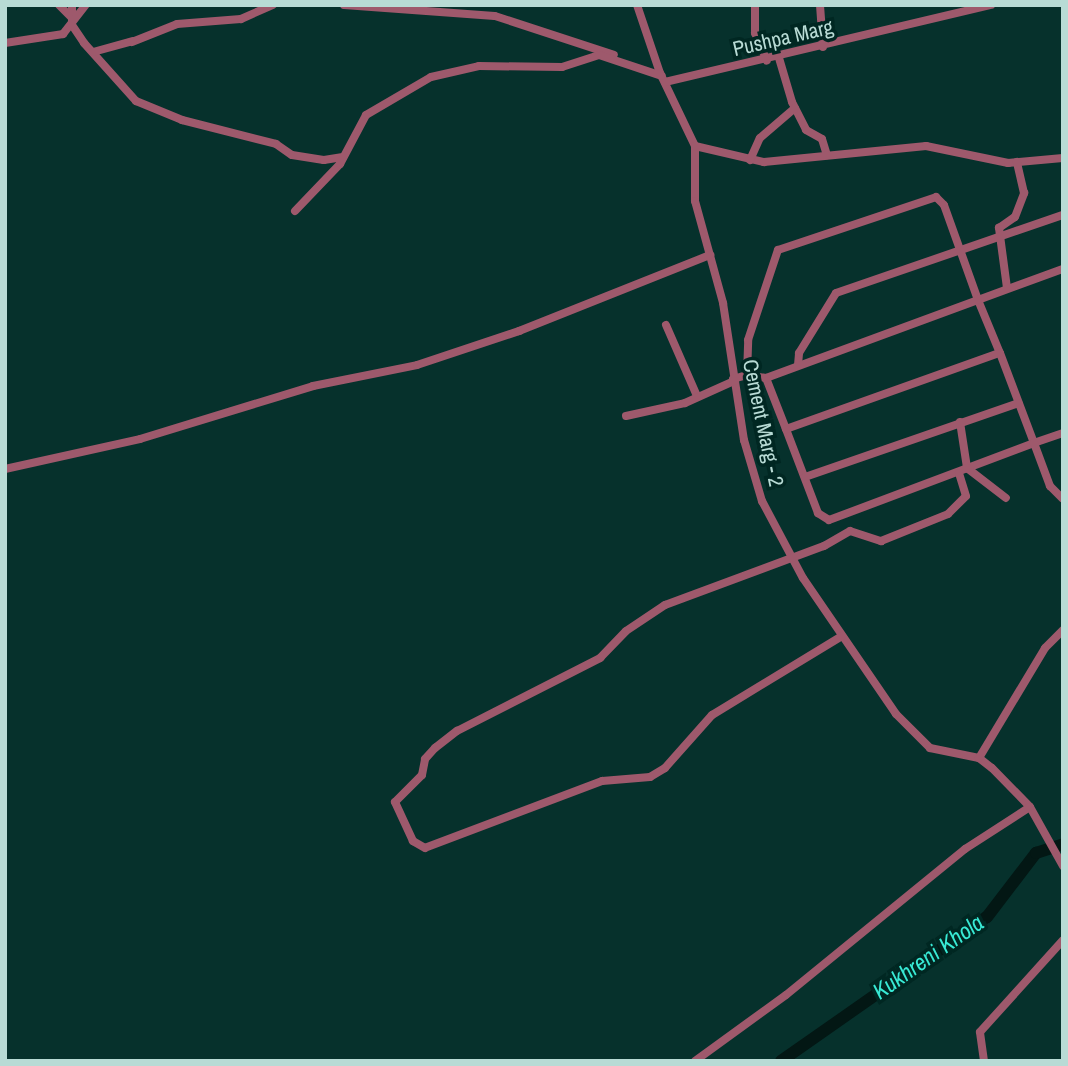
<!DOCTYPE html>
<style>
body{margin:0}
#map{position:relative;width:1068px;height:1066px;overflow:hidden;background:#06312c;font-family:"Archivo Narrow",sans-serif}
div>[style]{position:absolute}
.river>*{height:12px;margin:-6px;padding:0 6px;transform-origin:6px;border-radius:6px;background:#031714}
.street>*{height:8px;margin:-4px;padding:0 4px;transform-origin:4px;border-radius:4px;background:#9e596c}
span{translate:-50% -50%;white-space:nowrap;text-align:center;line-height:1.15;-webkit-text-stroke:7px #002722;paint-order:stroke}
.street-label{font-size:21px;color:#b8dbd5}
.water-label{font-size:23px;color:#38ead5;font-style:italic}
.frame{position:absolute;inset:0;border:7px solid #b8dbd5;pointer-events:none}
</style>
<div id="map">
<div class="river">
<div style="left:781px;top:1061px;width:251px;rotate:-35deg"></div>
<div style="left:987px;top:917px;width:81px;rotate:-52.6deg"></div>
<div style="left:1036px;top:853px;width:28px;rotate:-18deg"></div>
</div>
<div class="street">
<div style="left:59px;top:5px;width:18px;rotate:45deg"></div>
<div style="left:72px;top:5px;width:20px;rotate:90deg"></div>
<div style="left:72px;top:25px;width:22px;rotate:56deg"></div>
<div style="left:84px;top:43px;width:78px;rotate:48.1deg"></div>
<div style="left:136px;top:101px;width:50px;rotate:22.4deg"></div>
<div style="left:182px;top:120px;width:97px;rotate:14.3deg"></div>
<div style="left:276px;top:144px;width:19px;rotate:35deg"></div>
<div style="left:292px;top:155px;width:32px;rotate:9deg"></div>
<div style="left:324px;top:160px;width:19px;rotate:-9deg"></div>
<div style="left:344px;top:5px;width:151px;rotate:4.2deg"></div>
<div style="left:495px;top:16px;width:125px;rotate:18.1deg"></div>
<div style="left:637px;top:5px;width:72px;rotate:71.3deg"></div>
<div style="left:660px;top:73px;width:81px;rotate:64.4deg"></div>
<div style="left:695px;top:146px;width:55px;rotate:90deg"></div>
<div style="left:695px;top:201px;width:106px;rotate:74.6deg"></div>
<div style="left:723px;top:303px;width:139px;rotate:81.3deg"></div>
<div style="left:744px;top:440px;width:64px;rotate:73.6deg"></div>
<div style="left:762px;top:501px;width:87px;rotate:62deg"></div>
<div style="left:803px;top:578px;width:165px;rotate:55.6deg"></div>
<div style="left:896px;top:714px;width:48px;rotate:45deg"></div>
<div style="left:930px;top:748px;width:50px;rotate:11.5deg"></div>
<div style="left:979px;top:758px;width:16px;rotate:38deg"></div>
<div style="left:992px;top:768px;width:54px;rotate:45.7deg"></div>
<div style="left:1030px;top:807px;width:68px;rotate:60.8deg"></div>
<div style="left:755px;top:5px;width:28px;rotate:90deg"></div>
<div style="left:755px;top:33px;width:30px;rotate:67deg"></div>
<div style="left:820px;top:5px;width:42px;rotate:85.9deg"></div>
<div style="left:132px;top:42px;width:48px;rotate:-21.8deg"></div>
<div style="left:177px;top:24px;width:64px;rotate:-4.5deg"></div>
<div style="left:241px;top:19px;width:35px;rotate:-24deg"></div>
<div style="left:5px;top:43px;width:59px;rotate:-8.8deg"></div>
<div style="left:63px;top:34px;width:37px;rotate:-52deg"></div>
<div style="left:93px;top:52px;width:41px;rotate:-15.4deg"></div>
<div style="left:779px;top:58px;width:46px;rotate:73.5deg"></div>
<div style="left:792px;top:102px;width:31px;rotate:63deg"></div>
<div style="left:806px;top:130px;width:18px;rotate:29deg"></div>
<div style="left:822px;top:139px;width:17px;rotate:73deg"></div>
<div style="left:665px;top:82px;width:335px;rotate:-13.3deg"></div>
<div style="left:695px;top:146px;width:71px;rotate:13.1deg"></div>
<div style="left:764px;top:162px;width:163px;rotate:-5.6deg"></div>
<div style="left:926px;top:146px;width:84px;rotate:11.7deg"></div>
<div style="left:1008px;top:163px;width:55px;rotate:-5.2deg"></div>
<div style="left:750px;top:160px;width:24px;rotate:-66deg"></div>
<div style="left:760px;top:138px;width:46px;rotate:-40.6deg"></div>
<div style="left:295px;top:211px;width:65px;rotate:-46.2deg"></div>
<div style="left:340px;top:164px;width:55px;rotate:-62deg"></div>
<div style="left:366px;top:115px;width:75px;rotate:-30.3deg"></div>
<div style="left:431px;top:77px;width:49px;rotate:-12.9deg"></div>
<div style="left:479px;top:66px;width:83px;rotate:0.7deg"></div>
<div style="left:562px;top:67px;width:39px;rotate:-18deg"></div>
<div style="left:599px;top:55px;width:66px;rotate:18.4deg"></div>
<div style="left:1007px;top:288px;width:61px;rotate:-97.6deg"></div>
<div style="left:999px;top:228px;width:19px;rotate:-35deg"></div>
<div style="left:1015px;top:217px;width:26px;rotate:-69deg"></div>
<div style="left:1024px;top:193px;width:32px;rotate:-103deg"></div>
<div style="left:666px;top:325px;width:77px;rotate:66.4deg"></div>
<div style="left:798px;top:365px;width:12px;rotate:-85deg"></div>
<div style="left:799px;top:353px;width:70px;rotate:-58.3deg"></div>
<div style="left:836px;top:293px;width:240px;rotate:-19deg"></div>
<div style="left:747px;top:375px;width:35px;rotate:-88deg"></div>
<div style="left:748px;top:340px;width:95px;rotate:-71.6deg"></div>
<div style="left:778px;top:250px;width:167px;rotate:-18.5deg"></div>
<div style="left:936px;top:197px;width:11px;rotate:45deg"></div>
<div style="left:944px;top:205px;width:101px;rotate:70.3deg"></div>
<div style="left:978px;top:300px;width:57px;rotate:67.5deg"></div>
<div style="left:1000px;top:353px;width:96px;rotate:69.3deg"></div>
<div style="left:1034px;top:443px;width:219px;rotate:159.4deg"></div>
<div style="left:829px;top:520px;width:13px;rotate:-148deg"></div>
<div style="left:818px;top:513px;width:90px;rotate:-110.9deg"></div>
<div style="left:786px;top:429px;width:227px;rotate:-19.6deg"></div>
<div style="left:766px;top:378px;width:55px;rotate:68.6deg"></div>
<div style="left:733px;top:379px;width:15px;rotate:-16deg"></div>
<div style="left:747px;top:375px;width:19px;rotate:9deg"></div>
<div style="left:766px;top:378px;width:316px;rotate:-20.2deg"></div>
<div style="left:626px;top:416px;width:60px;rotate:-12.4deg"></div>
<div style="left:685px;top:403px;width:54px;rotate:-24.2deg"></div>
<div style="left:960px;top:422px;width:47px;rotate:81.3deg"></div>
<div style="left:967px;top:468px;width:49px;rotate:37.6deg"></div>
<div style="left:1063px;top:433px;width:31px;rotate:161deg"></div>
<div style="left:1034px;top:443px;width:46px;rotate:69.6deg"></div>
<div style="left:1050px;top:486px;width:18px;rotate:45deg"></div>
<div style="left:5px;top:469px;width:138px;rotate:-12.5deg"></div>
<div style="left:140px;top:439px;width:181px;rotate:-17deg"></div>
<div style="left:313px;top:386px;width:106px;rotate:-11.4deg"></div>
<div style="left:417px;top:365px;width:108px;rotate:-18.4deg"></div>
<div style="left:519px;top:331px;width:206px;rotate:-21.7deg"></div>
<div style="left:805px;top:477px;width:226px;rotate:-19.1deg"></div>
<div style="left:842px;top:636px;width:152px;rotate:148.7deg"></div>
<div style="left:712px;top:715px;width:71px;rotate:131.6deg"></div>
<div style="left:665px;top:768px;width:17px;rotate:149deg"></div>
<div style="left:650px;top:777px;width:48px;rotate:175.2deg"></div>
<div style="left:602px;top:781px;width:189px;rotate:159.3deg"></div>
<div style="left:425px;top:848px;width:14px;rotate:-150deg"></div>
<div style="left:413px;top:841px;width:43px;rotate:-114.8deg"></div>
<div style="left:395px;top:802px;width:38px;rotate:-45deg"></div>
<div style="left:422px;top:775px;width:16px;rotate:-79deg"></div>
<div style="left:425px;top:759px;width:15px;rotate:-48deg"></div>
<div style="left:435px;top:748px;width:28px;rotate:-38deg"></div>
<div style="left:457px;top:731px;width:161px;rotate:-27deg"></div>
<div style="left:600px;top:658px;width:37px;rotate:-46deg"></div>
<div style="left:626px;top:631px;width:47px;rotate:-33.7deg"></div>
<div style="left:665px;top:605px;width:170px;rotate:-20.4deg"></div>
<div style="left:824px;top:546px;width:30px;rotate:-30deg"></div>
<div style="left:850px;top:531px;width:33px;rotate:18deg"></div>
<div style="left:881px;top:541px;width:72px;rotate:-21.9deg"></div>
<div style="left:948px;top:514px;width:25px;rotate:-45deg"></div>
<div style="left:966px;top:496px;width:24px;rotate:-107deg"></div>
<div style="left:979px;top:758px;width:128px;rotate:-59deg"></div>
<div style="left:1045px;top:648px;width:25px;rotate:-45deg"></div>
<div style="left:695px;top:1061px;width:112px;rotate:-36deg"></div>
<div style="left:786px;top:995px;width:231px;rotate:-39.2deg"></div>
<div style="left:965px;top:849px;width:77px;rotate:-32.9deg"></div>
<div style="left:984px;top:1061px;width:29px;rotate:-98deg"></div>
<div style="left:980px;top:1032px;width:124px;rotate:-47.9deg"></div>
</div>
<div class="street-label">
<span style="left:783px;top:38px;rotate:-13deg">Pushpa Marg</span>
<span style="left:763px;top:423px;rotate:78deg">Cement Marg - 2</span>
</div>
<div class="water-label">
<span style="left:928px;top:957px;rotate:-35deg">Kukhreni Khola</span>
</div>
<div class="frame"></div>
</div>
